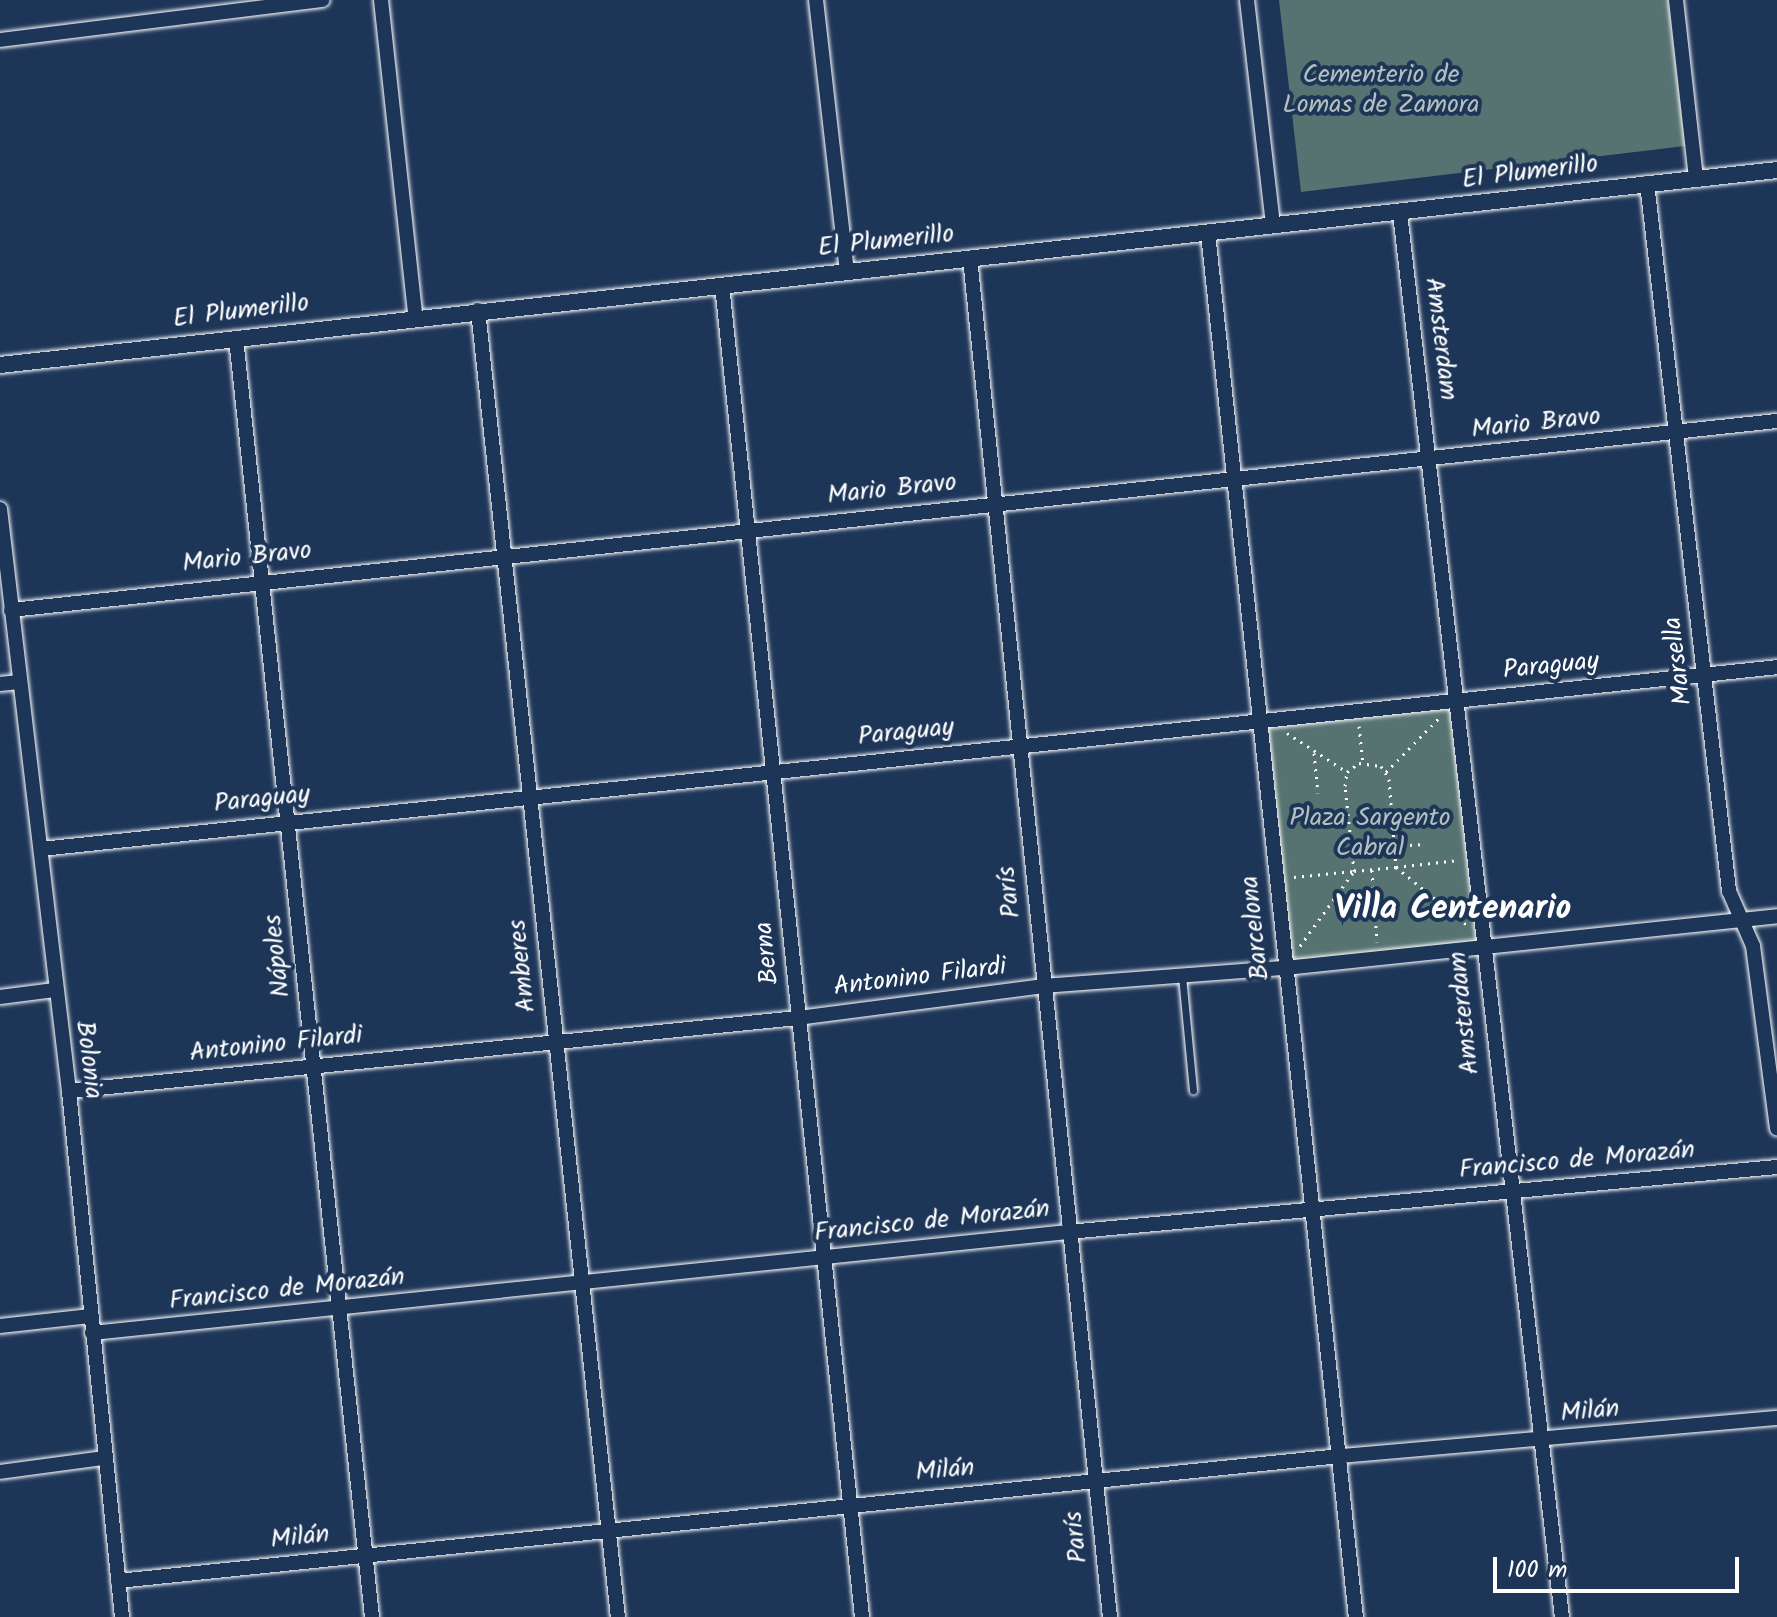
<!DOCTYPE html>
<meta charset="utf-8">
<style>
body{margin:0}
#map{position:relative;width:1777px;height:1617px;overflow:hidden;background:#1d3557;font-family:Kalam,sans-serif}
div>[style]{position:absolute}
.green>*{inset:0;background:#567371;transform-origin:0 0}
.path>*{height:3px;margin-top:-1.5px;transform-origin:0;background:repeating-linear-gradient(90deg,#fff 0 2px,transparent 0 8px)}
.roads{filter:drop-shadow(0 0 2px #fff) drop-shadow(0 0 2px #fff)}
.service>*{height:7px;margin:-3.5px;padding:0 3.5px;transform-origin:3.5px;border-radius:3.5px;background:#1d3557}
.minor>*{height:14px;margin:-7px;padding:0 7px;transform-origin:7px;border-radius:7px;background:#1d3557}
.tertiary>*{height:16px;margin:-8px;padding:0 8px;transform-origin:8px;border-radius:8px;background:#1d3557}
span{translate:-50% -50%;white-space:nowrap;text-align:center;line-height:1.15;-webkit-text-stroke:8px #1d3557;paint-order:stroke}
.park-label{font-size:26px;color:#b3c0bf}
.street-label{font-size:26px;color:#fff}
.district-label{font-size:34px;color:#fff;font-weight:700}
.scale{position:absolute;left:1493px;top:1557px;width:246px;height:36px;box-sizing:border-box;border:4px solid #fff;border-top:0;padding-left:10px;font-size:24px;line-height:28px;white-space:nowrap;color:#fff;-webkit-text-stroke:6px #1d3557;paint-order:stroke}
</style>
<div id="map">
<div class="green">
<div style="clip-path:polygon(1279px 0,1668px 0,1685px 146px,1301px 192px)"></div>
<div style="left:1456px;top:701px;width:247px;height:198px;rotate:84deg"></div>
</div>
<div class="path">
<div style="left:1359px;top:726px;width:36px;rotate:84deg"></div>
<div style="left:1287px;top:733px;width:72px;rotate:33deg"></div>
<div style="left:1314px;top:753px;width:40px;rotate:84.3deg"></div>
<div style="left:1359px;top:763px;width:22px;rotate:8deg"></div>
<div style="left:1381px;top:766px;width:15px;rotate:58deg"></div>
<div style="left:1389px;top:779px;width:88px;rotate:85.5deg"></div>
<div style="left:1396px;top:867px;width:42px;rotate:174.6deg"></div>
<div style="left:1354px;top:871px;width:85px;rotate:-96deg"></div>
<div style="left:1345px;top:786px;width:14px;rotate:-82deg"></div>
<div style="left:1347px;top:772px;width:15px;rotate:-37deg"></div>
<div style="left:1386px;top:772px;width:76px;rotate:-45.5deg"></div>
<div style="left:1394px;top:846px;width:26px;rotate:-4deg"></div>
<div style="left:1396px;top:867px;width:92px;rotate:39.2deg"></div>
<div style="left:1396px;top:867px;width:63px;rotate:-6.3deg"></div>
<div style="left:1372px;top:870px;width:72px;rotate:86deg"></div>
<div style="left:1294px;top:877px;width:60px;rotate:-5.7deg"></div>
<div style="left:1300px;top:946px;width:92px;rotate:-54.2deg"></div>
</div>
<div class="roads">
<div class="service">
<div style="left:1182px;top:976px;width:115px;rotate:84.5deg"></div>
</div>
<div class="minor">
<div style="left:381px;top:0;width:317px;rotate:83.8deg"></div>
<div style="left:816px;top:0;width:272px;rotate:83.5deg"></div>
<div style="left:1247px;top:0;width:226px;rotate:83.4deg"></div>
<div style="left:1676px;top:0;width:179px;rotate:83.6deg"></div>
<div style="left:0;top:40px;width:325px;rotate:-7.1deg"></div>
<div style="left:1647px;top:183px;width:713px;rotate:83.39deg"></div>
<div style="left:1729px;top:891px;width:60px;rotate:66.4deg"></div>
<div style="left:1753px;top:946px;width:184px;rotate:82.5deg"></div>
<div style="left:1400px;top:213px;width:1413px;rotate:83.42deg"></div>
<div style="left:1208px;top:233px;width:1392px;rotate:83.9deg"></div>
<div style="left:970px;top:258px;width:1366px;rotate:84.12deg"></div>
<div style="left:722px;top:285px;width:1339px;rotate:84deg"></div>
<div style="left:478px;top:310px;width:1314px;rotate:83.89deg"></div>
<div style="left:236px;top:338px;width:1286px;rotate:83.93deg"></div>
<div style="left:0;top:509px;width:586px;rotate:83.24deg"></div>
<div style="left:69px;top:1091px;width:529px;rotate:84.25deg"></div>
<div style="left:11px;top:610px;width:1776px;rotate:-6.11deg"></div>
<div style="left:0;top:684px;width:19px;rotate:-6deg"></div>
<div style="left:41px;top:849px;width:1746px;rotate:-5.98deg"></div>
<div style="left:0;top:997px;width:55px;rotate:-7.3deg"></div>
<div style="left:69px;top:1091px;width:733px;rotate:-5.72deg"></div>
<div style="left:798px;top:1018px;width:247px;rotate:-7.4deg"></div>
<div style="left:1043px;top:986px;width:243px;rotate:-4.3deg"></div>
<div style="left:1285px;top:968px;width:495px;rotate:-6deg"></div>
<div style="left:0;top:1326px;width:91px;rotate:-6.3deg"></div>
<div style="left:92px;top:1333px;width:981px;rotate:-5.91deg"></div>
<div style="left:1068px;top:1232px;width:712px;rotate:-5.24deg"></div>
<div style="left:0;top:1472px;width:104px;rotate:-7.7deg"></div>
<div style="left:118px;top:1581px;width:1229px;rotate:-5.84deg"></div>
<div style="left:1341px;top:1456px;width:438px;rotate:-5deg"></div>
</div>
<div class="tertiary">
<div style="left:0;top:365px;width:1788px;rotate:-6.26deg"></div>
</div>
</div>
<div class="park-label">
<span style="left:1381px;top:91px">Cementerio de<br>Lomas de Zamora</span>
<span style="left:1370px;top:834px">Plaza Sargento<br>Cabral</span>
</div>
<div class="street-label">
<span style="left:1530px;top:173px;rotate:-7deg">El Plumerillo</span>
<span style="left:886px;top:242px;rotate:-6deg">El Plumerillo</span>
<span style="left:241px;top:312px;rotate:-7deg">El Plumerillo</span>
<span style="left:1440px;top:339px;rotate:83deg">Amsterdam</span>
<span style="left:1536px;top:424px;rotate:-6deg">Mario Bravo</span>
<span style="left:892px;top:490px;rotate:-6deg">Mario Bravo</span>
<span style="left:247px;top:558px;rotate:-6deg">Mario Bravo</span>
<span style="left:1679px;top:661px;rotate:-97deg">Marsella</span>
<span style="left:1551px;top:667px;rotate:-6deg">Paraguay</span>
<span style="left:906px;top:733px;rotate:-6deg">Paraguay</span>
<span style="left:262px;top:800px;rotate:-6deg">Paraguay</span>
<span style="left:1010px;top:892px;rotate:-96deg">París</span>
<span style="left:1256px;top:928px;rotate:-96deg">Barcelona</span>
<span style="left:768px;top:953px;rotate:-96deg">Berna</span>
<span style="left:278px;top:956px;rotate:-96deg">Nápoles</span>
<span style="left:523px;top:966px;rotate:-96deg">Amberes</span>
<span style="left:920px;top:978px;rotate:-7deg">Antonino Filardi</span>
<span style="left:1465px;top:1013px;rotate:-96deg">Amsterdam</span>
<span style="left:276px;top:1045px;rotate:-6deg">Antonino Filardi</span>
<span style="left:88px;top:1060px;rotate:83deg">Bolonia</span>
<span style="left:1577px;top:1161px;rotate:-5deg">Francisco de Morazán</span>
<span style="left:932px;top:1222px;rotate:-6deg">Francisco de Morazán</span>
<span style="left:287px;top:1290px;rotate:-6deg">Francisco de Morazán</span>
<span style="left:1590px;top:1412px;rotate:-5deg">Milán</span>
<span style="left:945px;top:1471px;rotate:-5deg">Milán</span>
<span style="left:1077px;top:1537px;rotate:-96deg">París</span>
<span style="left:300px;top:1538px;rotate:-6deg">Milán</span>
</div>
<div class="district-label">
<span style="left:1453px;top:910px">Villa Centenario</span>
</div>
<div class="scale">100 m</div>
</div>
